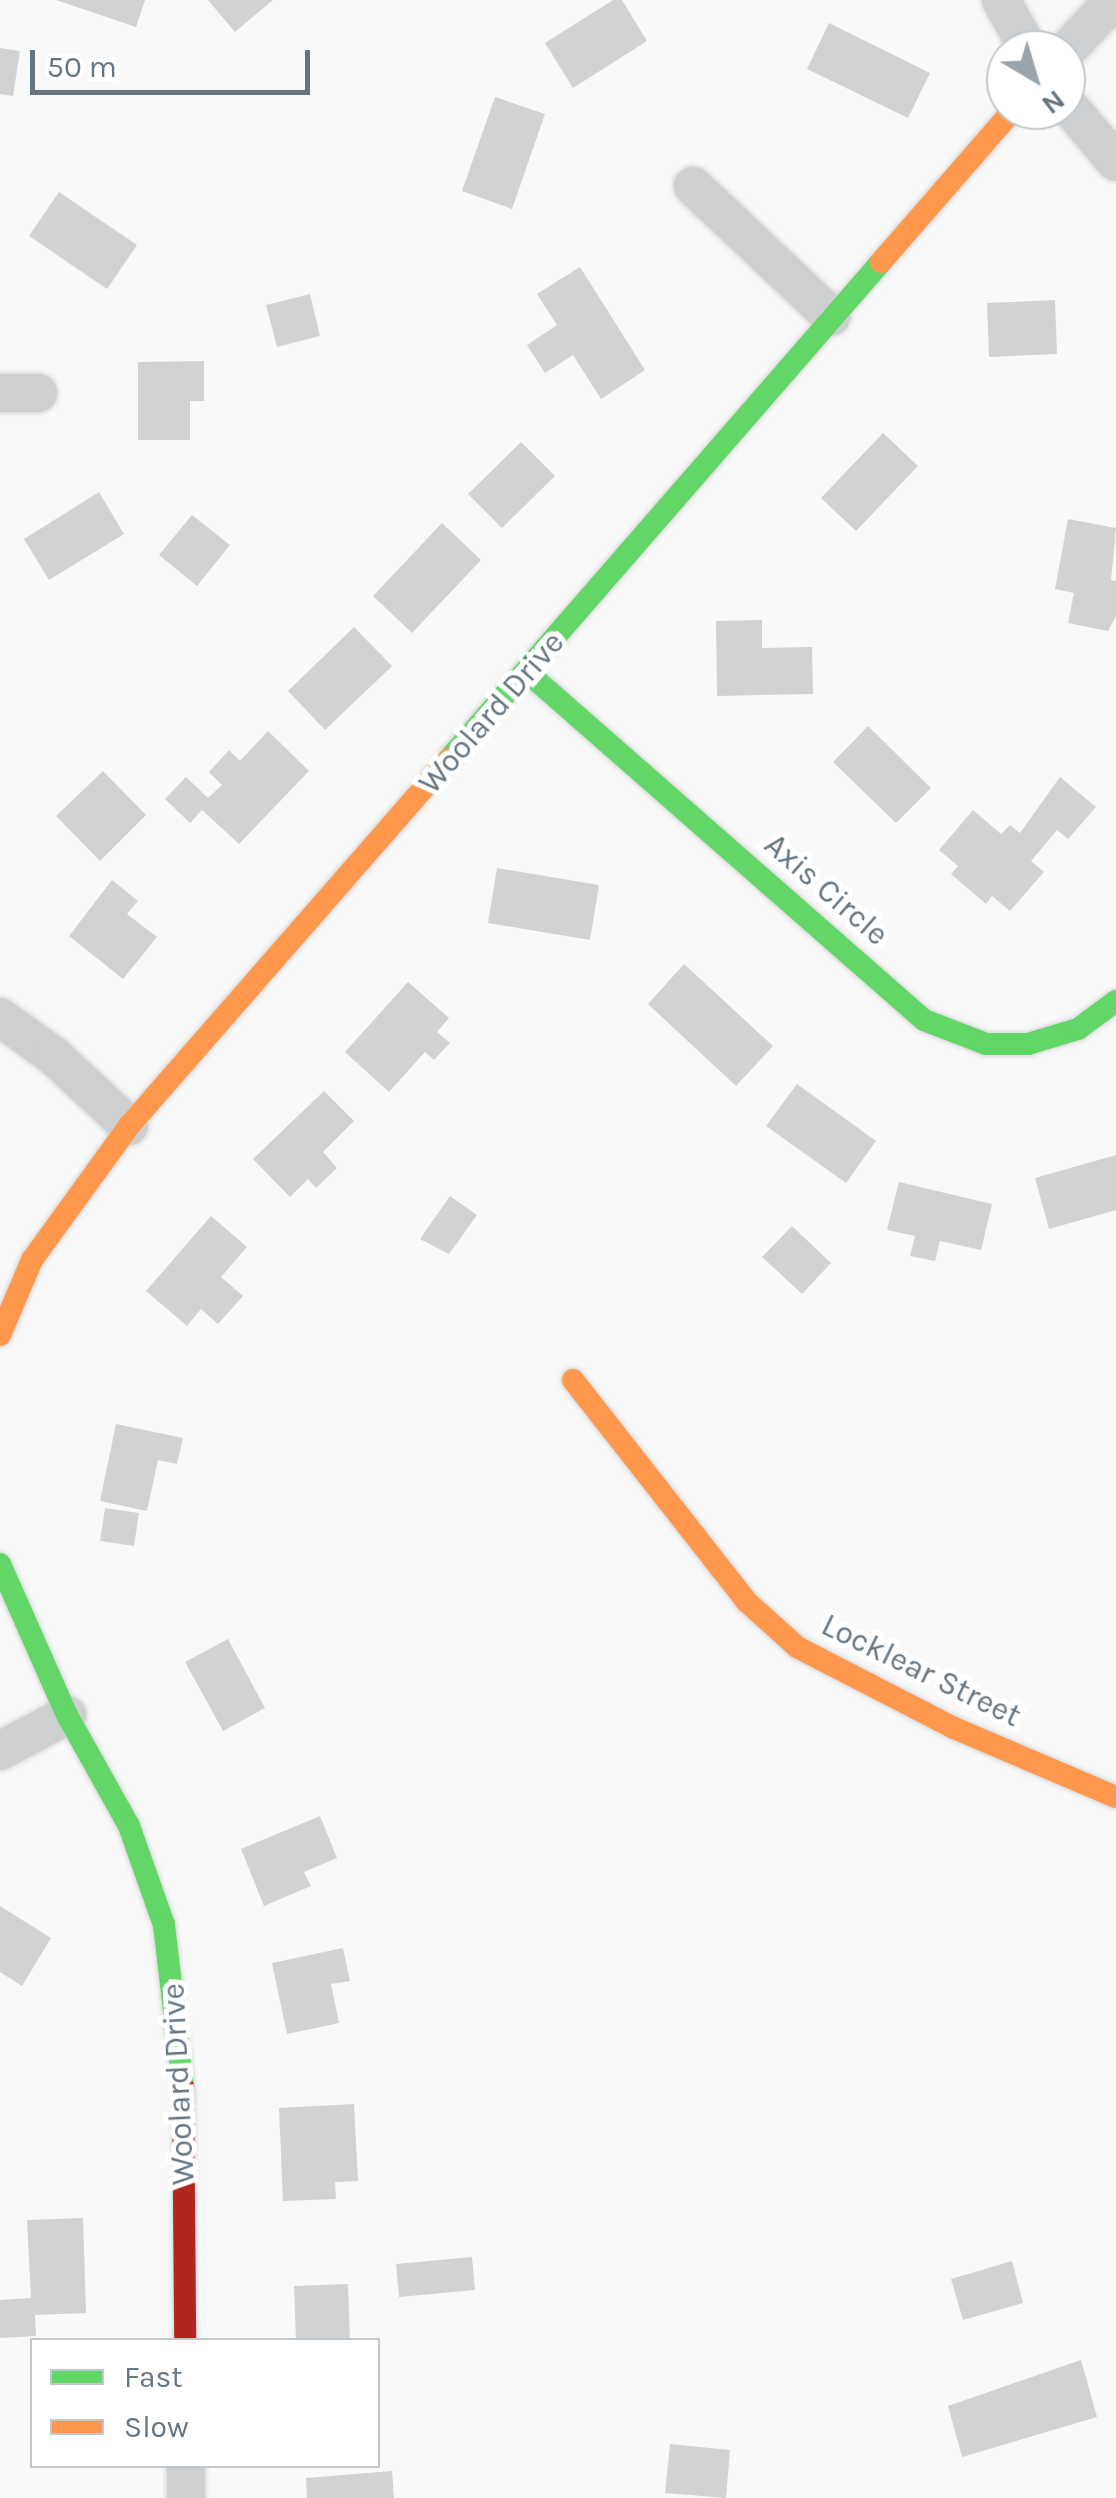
<!DOCTYPE html>
<html>
<head>
<meta charset="utf-8">
<style>
  body { margin:0 }
  #map { position:relative; width:1116px; height:2498px; overflow:hidden; background:#f9f9f9; font-family:Karla,sans-serif }
  div>[style] { position:absolute }
  [style*='--x'] { left:calc(var(--x)*1px); top:calc(var(--y)*1px); width:calc(var(--w)*1px); rotate:calc(var(--a)*1deg) }
  .building>* { inset:0; background:#d0d2d3 }
  .roads { filter:drop-shadow(0 0 2px #d5d6d7) drop-shadow(0 0 2px #d5d6d7) }
  .street>* { height:38px; margin:-19px; padding:0 19px; transform-origin:19px; border-radius:19px; background:#cecfd0 }
  .fast>* { height:22px; margin:-11px; padding:0 11px; transform-origin:11px; border-radius:11px; background:#63d668 }
  .slow>* { height:22px; margin:-11px; padding:0 11px; transform-origin:11px; border-radius:11px; background:#ff974d }
  .jam>* { height:22px; margin:-11px; padding:0 11px; transform-origin:11px; border-radius:11px; background:#b3261e }
  span { translate:-50% -50%; white-space:nowrap; text-align:center; line-height:1.15; -webkit-text-stroke:10px #fff; paint-order:stroke }
  .street-label { font-size:32px; color:#657683 }
  .legend { position:absolute; left:30px; top:2338px; width:350px; height:130px; box-sizing:border-box; background:#fff; border:2px solid #c1c8cd; margin:0; padding:12px 18px; list-style:none; font-size:30px; color:#657683 }
  .legend li { display:flex; align-items:center; gap:20px; height:50px }
  .legend b { width:50px; border:2px solid #c1c8cd }
  .north { position:absolute; left:986px; top:30px; width:100px; height:100px; box-sizing:border-box; background:#fff; border:2px solid #c1c8cd; border-radius:50%; rotate:142deg; font-size:28px; font-weight:700; line-height:40px; text-align:center; color:#657683 }
  .north::after { content:''; display:block; margin:auto; width:35px; height:45px; background:#99a4ac; clip-path:polygon(50% 0,100% 100%,50% 72%,0 100%) }
  .scale { position:absolute; left:30px; top:50px; width:280px; height:45px; box-sizing:border-box; border:5px solid #657683; border-top:0; padding-left:12px; font-size:30px; line-height:35px; white-space:nowrap; color:#657683; -webkit-text-stroke:8px #fff; paint-order:stroke }
</style>
</head>
<body>
<div id="map">
  <div class="building">
    <i style="clip-path:polygon(56px 0,145px 0,136px 27px)"></i>
    <i style="clip-path:polygon(208px 0,273px 0,235px 32px)"></i>
    <i style="clip-path:polygon(613px 0,622px 0,647px 41px,573px 88px,545px 43px)"></i>
    <i style="clip-path:polygon(829px 23px,930px 73px,908px 118px,807px 69px)"></i>
    <i style="clip-path:polygon(0 48px,20px 51px,13px 96px,0 94px)"></i>
    <i style="clip-path:polygon(495px 97px,545px 114px,512px 209px,462px 191px)"></i>
    <i style="clip-path:polygon(59px 192px,137px 245px,107px 289px,29px 236px)"></i>
    <i style="clip-path:polygon(580px 267px,645px 370px,601px 399px,573px 355px,545px 373px,527px 345px,557px 325px,537px 294px)"></i>
    <i style="clip-path:polygon(310px 294px,320px 336px,277px 347px,266px 305px)"></i>
    <i style="clip-path:polygon(1055px 300px,1057px 354px,989px 357px,987px 303px)"></i>
    <i style="clip-path:polygon(204px 361px,204px 401px,190px 401px,190px 440px,138px 440px,138px 362px)"></i>
    <i style="clip-path:polygon(883px 433px,918px 466px,856px 531px,821px 498px)"></i>
    <i style="clip-path:polygon(521px 442px,555px 476px,502px 528px,468px 494px)"></i>
    <i style="clip-path:polygon(99px 492px,124px 534px,49px 580px,24px 539px)"></i>
    <i style="clip-path:polygon(192px 515px,230px 545px,197px 586px,159px 555px)"></i>
    <i style="clip-path:polygon(1068px 519px,1116px 528px,1111px 580px,1116px 581px,1116px 616px,1108px 631px,1068px 623px,1074px 593px,1055px 589px)"></i>
    <i style="clip-path:polygon(442px 523px,481px 560px,412px 633px,373px 596px)"></i>
    <i style="clip-path:polygon(762px 620px,762px 648px,812px 647px,813px 694px,717px 696px,716px 621px)"></i>
    <i style="clip-path:polygon(354px 627px,392px 666px,325px 730px,288px 691px)"></i>
    <i style="clip-path:polygon(868px 726px,931px 788px,896px 823px,833px 762px)"></i>
    <i style="clip-path:polygon(268px 731px,309px 771px,239px 844px,202px 810px,190px 823px,165px 799px,186px 777px,208px 798px,222px 785px,209px 772px,229px 750px,240px 761px)"></i>
    <i style="clip-path:polygon(103px 771px,146px 815px,100px 861px,56px 816px)"></i>
    <i style="clip-path:polygon(1060px 777px,1096px 807px,1068px 839px,1057px 830px,1031px 861px,1044px 872px,1010px 911px,992px 896px,986px 904px,951px 874px,958px 866px,939px 850px,973px 810px,1001px 834px,1010px 825px,1020px 833px)"></i>
    <i style="clip-path:polygon(497px 868px,599px 885px,590px 940px,488px 923px)"></i>
    <i style="clip-path:polygon(112px 880px,138px 901px,127px 914px,157px 937px,123px 979px,69px 936px)"></i>
    <i style="clip-path:polygon(684px 964px,773px 1046px,736px 1086px,648px 1004px)"></i>
    <i style="clip-path:polygon(408px 982px,449px 1018px,437px 1032px,450px 1043px,434px 1060px,425px 1052px,389px 1092px,345px 1052px)"></i>
    <i style="clip-path:polygon(797px 1084px,876px 1141px,846px 1183px,766px 1126px)"></i>
    <i style="clip-path:polygon(324px 1091px,354px 1121px,323px 1152px,337px 1168px,316px 1188px,308px 1179px,290px 1197px,253px 1159px)"></i>
    <i style="clip-path:polygon(1116px 1155px,1116px 1210px,1049px 1229px,1035px 1178px)"></i>
    <i style="clip-path:polygon(899px 1182px,992px 1204px,981px 1250px,940px 1241px,935px 1261px,910px 1256px,915px 1236px,887px 1230px)"></i>
    <i style="clip-path:polygon(450px 1196px,477px 1215px,449px 1254px,420px 1239px)"></i>
    <i style="clip-path:polygon(211px 1216px,247px 1247px,221px 1277px,243px 1296px,218px 1324px,201px 1309px,187px 1326px,146px 1291px)"></i>
    <i style="clip-path:polygon(792px 1226px,831px 1263px,802px 1294px,762px 1257px)"></i>
    <i style="clip-path:polygon(116px 1424px,183px 1438px,177px 1464px,158px 1460px,147px 1511px,100px 1501px)"></i>
    <i style="clip-path:polygon(105px 1508px,139px 1513px,134px 1546px,100px 1541px)"></i>
    <i style="clip-path:polygon(228px 1639px,265px 1708px,223px 1731px,185px 1662px)"></i>
    <i style="clip-path:polygon(320px 1816px,337px 1858px,304px 1872px,311px 1886px,264px 1906px,241px 1849px)"></i>
    <i style="clip-path:polygon(0 1906px,51px 1938px,22px 1986px,0 1972px)"></i>
    <i style="clip-path:polygon(343px 1948px,350px 1981px,331px 1984px,339px 2023px,287px 2034px,272px 1963px)"></i>
    <i style="clip-path:polygon(354px 2104px,358px 2181px,335px 2182px,336px 2199px,283px 2201px,279px 2108px)"></i>
    <i style="clip-path:polygon(83px 2218px,86px 2313px,35px 2315px,36px 2336px,0 2338px,0 2300px,31px 2298px,27px 2220px)"></i>
    <i style="clip-path:polygon(472px 2257px,475px 2290px,399px 2297px,396px 2264px)"></i>
    <i style="clip-path:polygon(1012px 2261px,1023px 2303px,963px 2320px,951px 2279px)"></i>
    <i style="clip-path:polygon(348px 2284px,350px 2340px,296px 2340px,294px 2286px)"></i>
    <i style="clip-path:polygon(1081px 2360px,1097px 2417px,962px 2457px,948px 2406px)"></i>
    <i style="clip-path:polygon(670px 2444px,730px 2450px,726px 2498px,665px 2493px)"></i>
    <i style="clip-path:polygon(392px 2471px,394px 2498px,307px 2498px,306px 2478px)"></i>
  </div>
  <div class="roads">
    <div class="street">
      <i style="--x:1001;--y:0;--w:57;--a:60.8"></i>
      <i style="--x:1066;--y:51;--w:70;--a:-46.7"></i>
      <i style="--x:1066;--y:103;--w:77;--a:49.7"></i>
      <i style="--x:693;--y:186;--w:190;--a:43.3"></i>
      <i style="--x:0;--y:393;--w:38;--a:0"></i>
      <i style="--x:0;--y:1017;--w:68;--a:36"></i>
      <i style="--x:55;--y:1057;--w:101;--a:43"></i>
      <i style="--x:0;--y:1751;--w:76;--a:-28.2"></i>
      <i style="--x:186;--y:2466;--w:32;--a:90"></i>
    </div>
    <div class="fast">
      <i style="--x:528;--y:673;--w:527;--a:41.23"></i>
      <i style="--x:924;--y:1020;--w:66;--a:21.2"></i>
      <i style="--x:986;--y:1044;--w:42;--a:0"></i>
      <i style="--x:1028;--y:1044;--w:52;--a:-16.7"></i>
      <i style="--x:1078;--y:1029;--w:47;--a:-36.4"></i>
      <i style="--x:449;--y:759;--w:659;--a:-49"></i>
      <i style="--x:0;--y:1564;--w:165;--a:66.1"></i>
      <i style="--x:67;--y:1715;--w:127;--a:60.8"></i>
      <i style="--x:129;--y:1826;--w:105;--a:70.5"></i>
      <i style="--x:164;--y:1925;--w:163;--a:83.3"></i>
    </div>
    <div class="slow">
      <i style="--x:881;--y:262;--w:201;--a:-49"></i>
      <i style="--x:0;--y:1335;--w:82;--a:-66.9"></i>
      <i style="--x:32;--y:1260;--w:165;--a:-54.1"></i>
      <i style="--x:129;--y:1126;--w:487;--a:-48.9"></i>
      <i style="--x:573;--y:1380;--w:281;--a:51.9"></i>
      <i style="--x:746;--y:1601;--w:69;--a:42"></i>
      <i style="--x:797;--y:1647;--w:177;--a:27.3"></i>
      <i style="--x:954;--y:1728;--w:176;--a:23.1"></i>
    </div>
    <div class="jam">
      <i style="--x:183;--y:2087;--w:253;--a:89.5"></i>
    </div>
  </div>
  <div class="street-label">
    <span style="left:492px;top:713px;rotate:-49deg">Woolard Drive</span>
    <span style="left:826px;top:890px;rotate:41deg">Axis Circle</span>
    <span style="left:921px;top:1671px;rotate:26deg">Locklear Street</span>
    <span style="left:179px;top:2084px;rotate:-93deg">Woolard Drive</span>
  </div>
  <ul class="legend">
  <li><b style="height:12px;background:#63d668"></b>Fast</li>
  <li><b style="height:12px;background:#ff974d"></b>Slow</li>
  </ul>
  <div class="north">N</div>
  <div class="scale">50 m</div>
</div>
</body>
</html>
